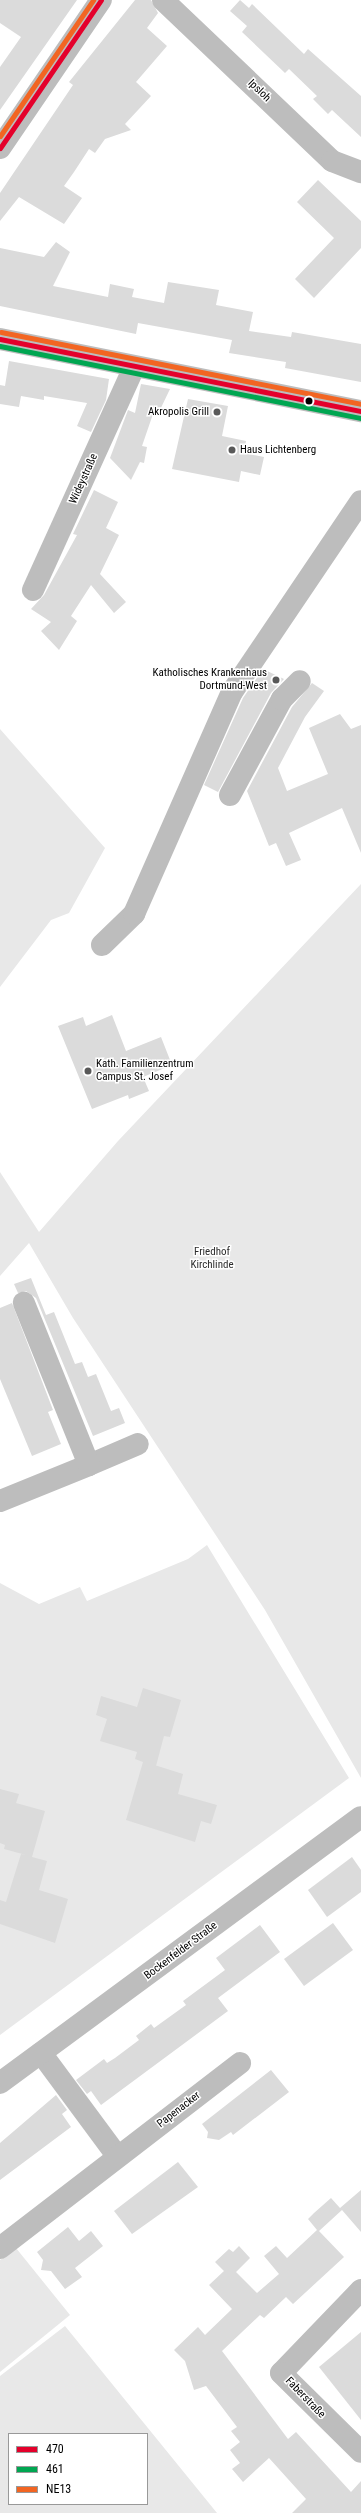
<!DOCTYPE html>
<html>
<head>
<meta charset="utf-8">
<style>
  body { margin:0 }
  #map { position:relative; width:361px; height:2513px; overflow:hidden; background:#fff; font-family:"Roboto Condensed",sans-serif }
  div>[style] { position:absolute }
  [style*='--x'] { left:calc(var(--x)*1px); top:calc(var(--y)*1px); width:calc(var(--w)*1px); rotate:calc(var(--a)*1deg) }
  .green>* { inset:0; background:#e8e8e8 }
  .building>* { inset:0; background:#dbdbdb }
  .minor>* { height:22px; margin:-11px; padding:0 11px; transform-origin:11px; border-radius:11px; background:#bdbdbd }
  .major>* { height:22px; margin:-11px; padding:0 11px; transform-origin:11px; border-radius:11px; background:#bdbdbd }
  .bus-1>* { height:5px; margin:-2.5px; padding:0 2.5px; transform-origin:2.5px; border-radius:2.5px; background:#e4002b }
  .bus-2>* { height:5px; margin:-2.5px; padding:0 2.5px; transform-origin:2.5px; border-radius:2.5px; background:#00a651 }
  .bus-3>* { height:5px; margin:-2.5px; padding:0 2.5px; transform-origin:2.5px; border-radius:2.5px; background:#f26522 }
  .dots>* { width:11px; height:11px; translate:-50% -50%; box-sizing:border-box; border:2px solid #fff; border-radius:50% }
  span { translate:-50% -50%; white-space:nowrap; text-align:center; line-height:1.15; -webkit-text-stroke:3px #fff; paint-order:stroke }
  .street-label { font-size:11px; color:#000 }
  .poi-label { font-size:11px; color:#000 }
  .right { translate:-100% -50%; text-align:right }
  .left { translate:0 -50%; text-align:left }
  .park-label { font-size:11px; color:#2c2c2c }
  .legend { position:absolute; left:8px; top:2433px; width:140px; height:72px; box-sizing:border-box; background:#fff; border:1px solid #999; margin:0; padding:5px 7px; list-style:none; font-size:12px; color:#000 }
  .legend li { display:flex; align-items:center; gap:8px; height:20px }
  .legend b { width:20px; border:1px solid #999 }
</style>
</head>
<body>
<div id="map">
  <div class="green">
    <i style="clip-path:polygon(0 729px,105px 848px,69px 913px,51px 920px,0 987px)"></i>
    <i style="clip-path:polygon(361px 884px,361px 1778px,265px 1610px,73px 1318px,29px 1243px,0 1276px,0 1172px,39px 1232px,118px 1141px)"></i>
    <i style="clip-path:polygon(207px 1545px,349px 1778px,0 2035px,0 1583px,39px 1604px,80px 1587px,87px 1601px,188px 1559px)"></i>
    <i style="clip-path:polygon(16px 2248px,70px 2315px,0 2372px,0 2260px)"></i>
    <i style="clip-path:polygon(evenodd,65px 2326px,217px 2513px,0 2513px,0 2376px,65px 2326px,9px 2434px,147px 2434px,147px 2504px,9px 2504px,9px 2434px)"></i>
  </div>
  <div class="building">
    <i style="clip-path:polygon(0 0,77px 0,0 110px,0 67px,21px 37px,0 23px)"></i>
    <i style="clip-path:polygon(135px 0,151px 0,158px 13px,147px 28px,167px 46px,136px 82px,151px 96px,125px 124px,131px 130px,105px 139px,95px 153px,89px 149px,74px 172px,64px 186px,82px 198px,64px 224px,19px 197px,0 221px,0 193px,73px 85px,69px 82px)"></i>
    <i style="clip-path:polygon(240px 0,249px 8px,252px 4px,304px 54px,308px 49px,361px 96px,361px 137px,332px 110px,328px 114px,313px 99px,317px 96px,289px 69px,285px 73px,242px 32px,247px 26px,230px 11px)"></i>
    <i style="clip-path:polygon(318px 180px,361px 221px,361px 248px,314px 298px,295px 279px,334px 238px,297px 202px)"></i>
    <i style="clip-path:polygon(56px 242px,70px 252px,53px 286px,108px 297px,110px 284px,134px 289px,132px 297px,164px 303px,168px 282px,219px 290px,216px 305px,253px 312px,249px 331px,291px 337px,292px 332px,361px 344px,361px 382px,285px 368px,286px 362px,229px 353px,232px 340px,138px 323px,136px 334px,0 306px,0 248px,44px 257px)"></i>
    <i style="clip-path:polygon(9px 361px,109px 379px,106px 400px,91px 432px,77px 426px,87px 403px,44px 396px,44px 400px,21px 396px,19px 407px,0 404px,0 385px,5px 386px)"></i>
    <i style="clip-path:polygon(141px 384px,170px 389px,158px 414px,153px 414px,142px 446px,147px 447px,144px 463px,140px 462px,131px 480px,110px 458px,128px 410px,135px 413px)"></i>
    <i style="clip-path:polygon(188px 399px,228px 406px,222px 436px,246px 441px,244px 453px,264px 457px,260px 475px,241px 471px,239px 482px,172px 469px)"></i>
    <i style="clip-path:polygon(94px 490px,118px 502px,106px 528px,119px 535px,100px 574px,126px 602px,114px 613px,91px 585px,71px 616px,77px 621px,59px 650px,41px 631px,51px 622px,31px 609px,44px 595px,77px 535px,73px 534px)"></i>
    <i style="clip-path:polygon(263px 669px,284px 679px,271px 693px,218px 792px,204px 785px,243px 698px)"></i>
    <i style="clip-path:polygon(312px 683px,324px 691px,305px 717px,278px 768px,287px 791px,328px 774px,309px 728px,340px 714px,351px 729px,361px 725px,361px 853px,342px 808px,289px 833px,301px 860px,286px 866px,276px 843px,269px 846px,247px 791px,292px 707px)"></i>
    <i style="clip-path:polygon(112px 1015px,126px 1051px,161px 1037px,172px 1065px,143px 1077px,149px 1091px,129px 1099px,128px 1095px,92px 1109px,58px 1026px,83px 1017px,86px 1026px)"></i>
    <i style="clip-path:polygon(31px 1278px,46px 1315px,54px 1312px,75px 1364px,82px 1362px,88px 1377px,96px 1374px,111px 1411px,119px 1408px,125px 1423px,93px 1436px,36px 1298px,26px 1291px,18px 1293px,14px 1284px)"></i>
    <i style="clip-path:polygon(12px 1303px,53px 1410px,48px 1412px,61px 1444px,32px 1456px,0 1379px,0 1308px)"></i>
    <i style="clip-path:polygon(143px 1688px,181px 1700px,170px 1737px,164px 1736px,156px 1766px,145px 1762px,183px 1774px,178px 1794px,217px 1805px,211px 1824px,201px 1821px,195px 1842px,126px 1820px,143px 1762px,135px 1759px,137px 1752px,100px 1741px,107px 1719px,96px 1715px,101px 1696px,137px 1707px)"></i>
    <i style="clip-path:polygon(0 1789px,19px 1794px,16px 1803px,45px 1811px,32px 1857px,47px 1861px,39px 1890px,68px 1899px,55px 1943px,0 1924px,0 1900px,6px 1902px,21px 1854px,26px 1855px,4px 1849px,5px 1845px,0 1843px)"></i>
    <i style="clip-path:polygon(352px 1857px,361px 1870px,361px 1892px,327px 1917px,308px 1890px)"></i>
    <i style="clip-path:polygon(333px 1923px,353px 1950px,304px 1986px,284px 1959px)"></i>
    <i style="clip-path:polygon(260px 1925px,280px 1952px,218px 1998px,228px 2011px,101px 2105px,91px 2091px,87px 2094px,76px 2080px,104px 2059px,107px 2063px,115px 2058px,139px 2040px,136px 2036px,151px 2024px,154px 2028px,186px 2005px,183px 2001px,225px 1970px,216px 1958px)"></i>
    <i style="clip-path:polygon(271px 2070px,289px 2092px,233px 2135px,231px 2132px,219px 2140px,207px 2138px,208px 2132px,202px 2124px)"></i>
    <i style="clip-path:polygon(56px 2095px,67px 2110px,62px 2114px,71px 2127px,0 2180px,0 2143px)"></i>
    <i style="clip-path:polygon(178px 2162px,198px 2187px,132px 2234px,114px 2211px)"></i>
    <i style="clip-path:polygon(361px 2190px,361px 2232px,342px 2210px,319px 2231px,344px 2257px,293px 2304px,286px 2297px,264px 2318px,260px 2315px,222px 2351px,288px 2439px,296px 2432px,351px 2492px,361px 2481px,361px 2513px,292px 2513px,306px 2499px,269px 2458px,243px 2482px,232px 2469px,240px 2463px,230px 2450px,240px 2442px,231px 2431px,237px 2427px,206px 2386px,194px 2390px,185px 2361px,174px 2350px,198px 2327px,205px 2335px,232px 2309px,209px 2285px,224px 2271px,215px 2262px,229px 2249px,233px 2252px,239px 2246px,250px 2258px,236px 2272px,257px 2293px,279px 2274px,264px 2256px,276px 2246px,287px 2258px,317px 2230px,308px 2219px,314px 2213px,331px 2198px,340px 2208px)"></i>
    <i style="clip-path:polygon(68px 2227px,79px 2241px,91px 2231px,103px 2246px,75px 2268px,82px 2277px,65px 2289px,51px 2271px,41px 2270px,43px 2260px,37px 2252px)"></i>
    <i style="clip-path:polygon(361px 2332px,361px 2420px,319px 2367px)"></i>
  </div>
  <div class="minor">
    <i style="--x:163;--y:0;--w:233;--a:43.6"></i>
    <i style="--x:332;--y:161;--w:31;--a:21"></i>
    <i style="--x:0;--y:148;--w:179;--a:-55.7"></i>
    <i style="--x:33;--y:590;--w:245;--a:-65.6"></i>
    <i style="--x:230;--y:795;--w:109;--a:-61.6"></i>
    <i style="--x:282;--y:699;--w:25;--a:-45"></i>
    <i style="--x:102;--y:945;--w:45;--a:-44.1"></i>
    <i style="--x:134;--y:914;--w:243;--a:-66.2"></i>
    <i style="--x:232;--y:692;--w:230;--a:-56"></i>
    <i style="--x:89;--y:1465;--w:53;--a:-23.2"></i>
    <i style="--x:0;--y:1501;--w:96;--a:-22"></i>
    <i style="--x:89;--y:1465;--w:175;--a:-111.9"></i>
    <i style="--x:41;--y:2053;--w:129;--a:53.5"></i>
    <i style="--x:0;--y:2248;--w:303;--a:-37.6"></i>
    <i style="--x:361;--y:2290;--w:115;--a:133.9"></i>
    <i style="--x:281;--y:2373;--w:112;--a:44.6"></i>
  </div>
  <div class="major">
    <i style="--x:0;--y:339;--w:368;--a:11.3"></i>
    <i style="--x:0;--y:2083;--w:448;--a:-36.4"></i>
  </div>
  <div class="bus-1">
    <i style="--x:0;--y:148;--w:179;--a:-55.7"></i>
    <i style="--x:0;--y:339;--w:368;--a:11.3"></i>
  </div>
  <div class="bus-2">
    <i style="--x:0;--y:346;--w:367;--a:11.3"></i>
  </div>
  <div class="bus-3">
    <i style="--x:0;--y:136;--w:165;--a:-55.6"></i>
    <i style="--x:1;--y:332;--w:367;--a:11.3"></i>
  </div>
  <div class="dots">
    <i style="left:309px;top:401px;background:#000"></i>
    <i style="left:217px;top:412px;background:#595959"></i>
    <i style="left:232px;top:450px;background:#595959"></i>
    <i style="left:276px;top:680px;background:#595959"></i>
    <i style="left:88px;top:1071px;background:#595959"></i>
  </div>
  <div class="street-label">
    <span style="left:259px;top:91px;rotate:44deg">Ipsloh</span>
    <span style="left:84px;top:479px;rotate:-66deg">Wideystraße</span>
    <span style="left:181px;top:1951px;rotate:-37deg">Bockenfelder Straße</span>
    <span style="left:179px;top:2110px;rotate:-38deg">Papenacker</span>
    <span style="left:305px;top:2398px;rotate:46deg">Faberstraße</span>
  </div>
  <div class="poi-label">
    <span class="right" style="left:209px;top:412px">Akropolis Grill</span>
    <span class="left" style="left:240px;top:450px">Haus Lichtenberg</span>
    <span class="right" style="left:267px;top:680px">Katholisches Krankenhaus<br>Dortmund-West</span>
    <span class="left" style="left:96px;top:1071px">Kath. Familienzentrum<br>Campus St. Josef</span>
  </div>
  <div class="park-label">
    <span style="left:212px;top:1259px">Friedhof<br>Kirchlinde</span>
  </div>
  <ul class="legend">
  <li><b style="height:5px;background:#e4002b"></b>470</li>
  <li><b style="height:5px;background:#00a651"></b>461</li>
  <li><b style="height:5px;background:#f26522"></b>NE13</li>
  </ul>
</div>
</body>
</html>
